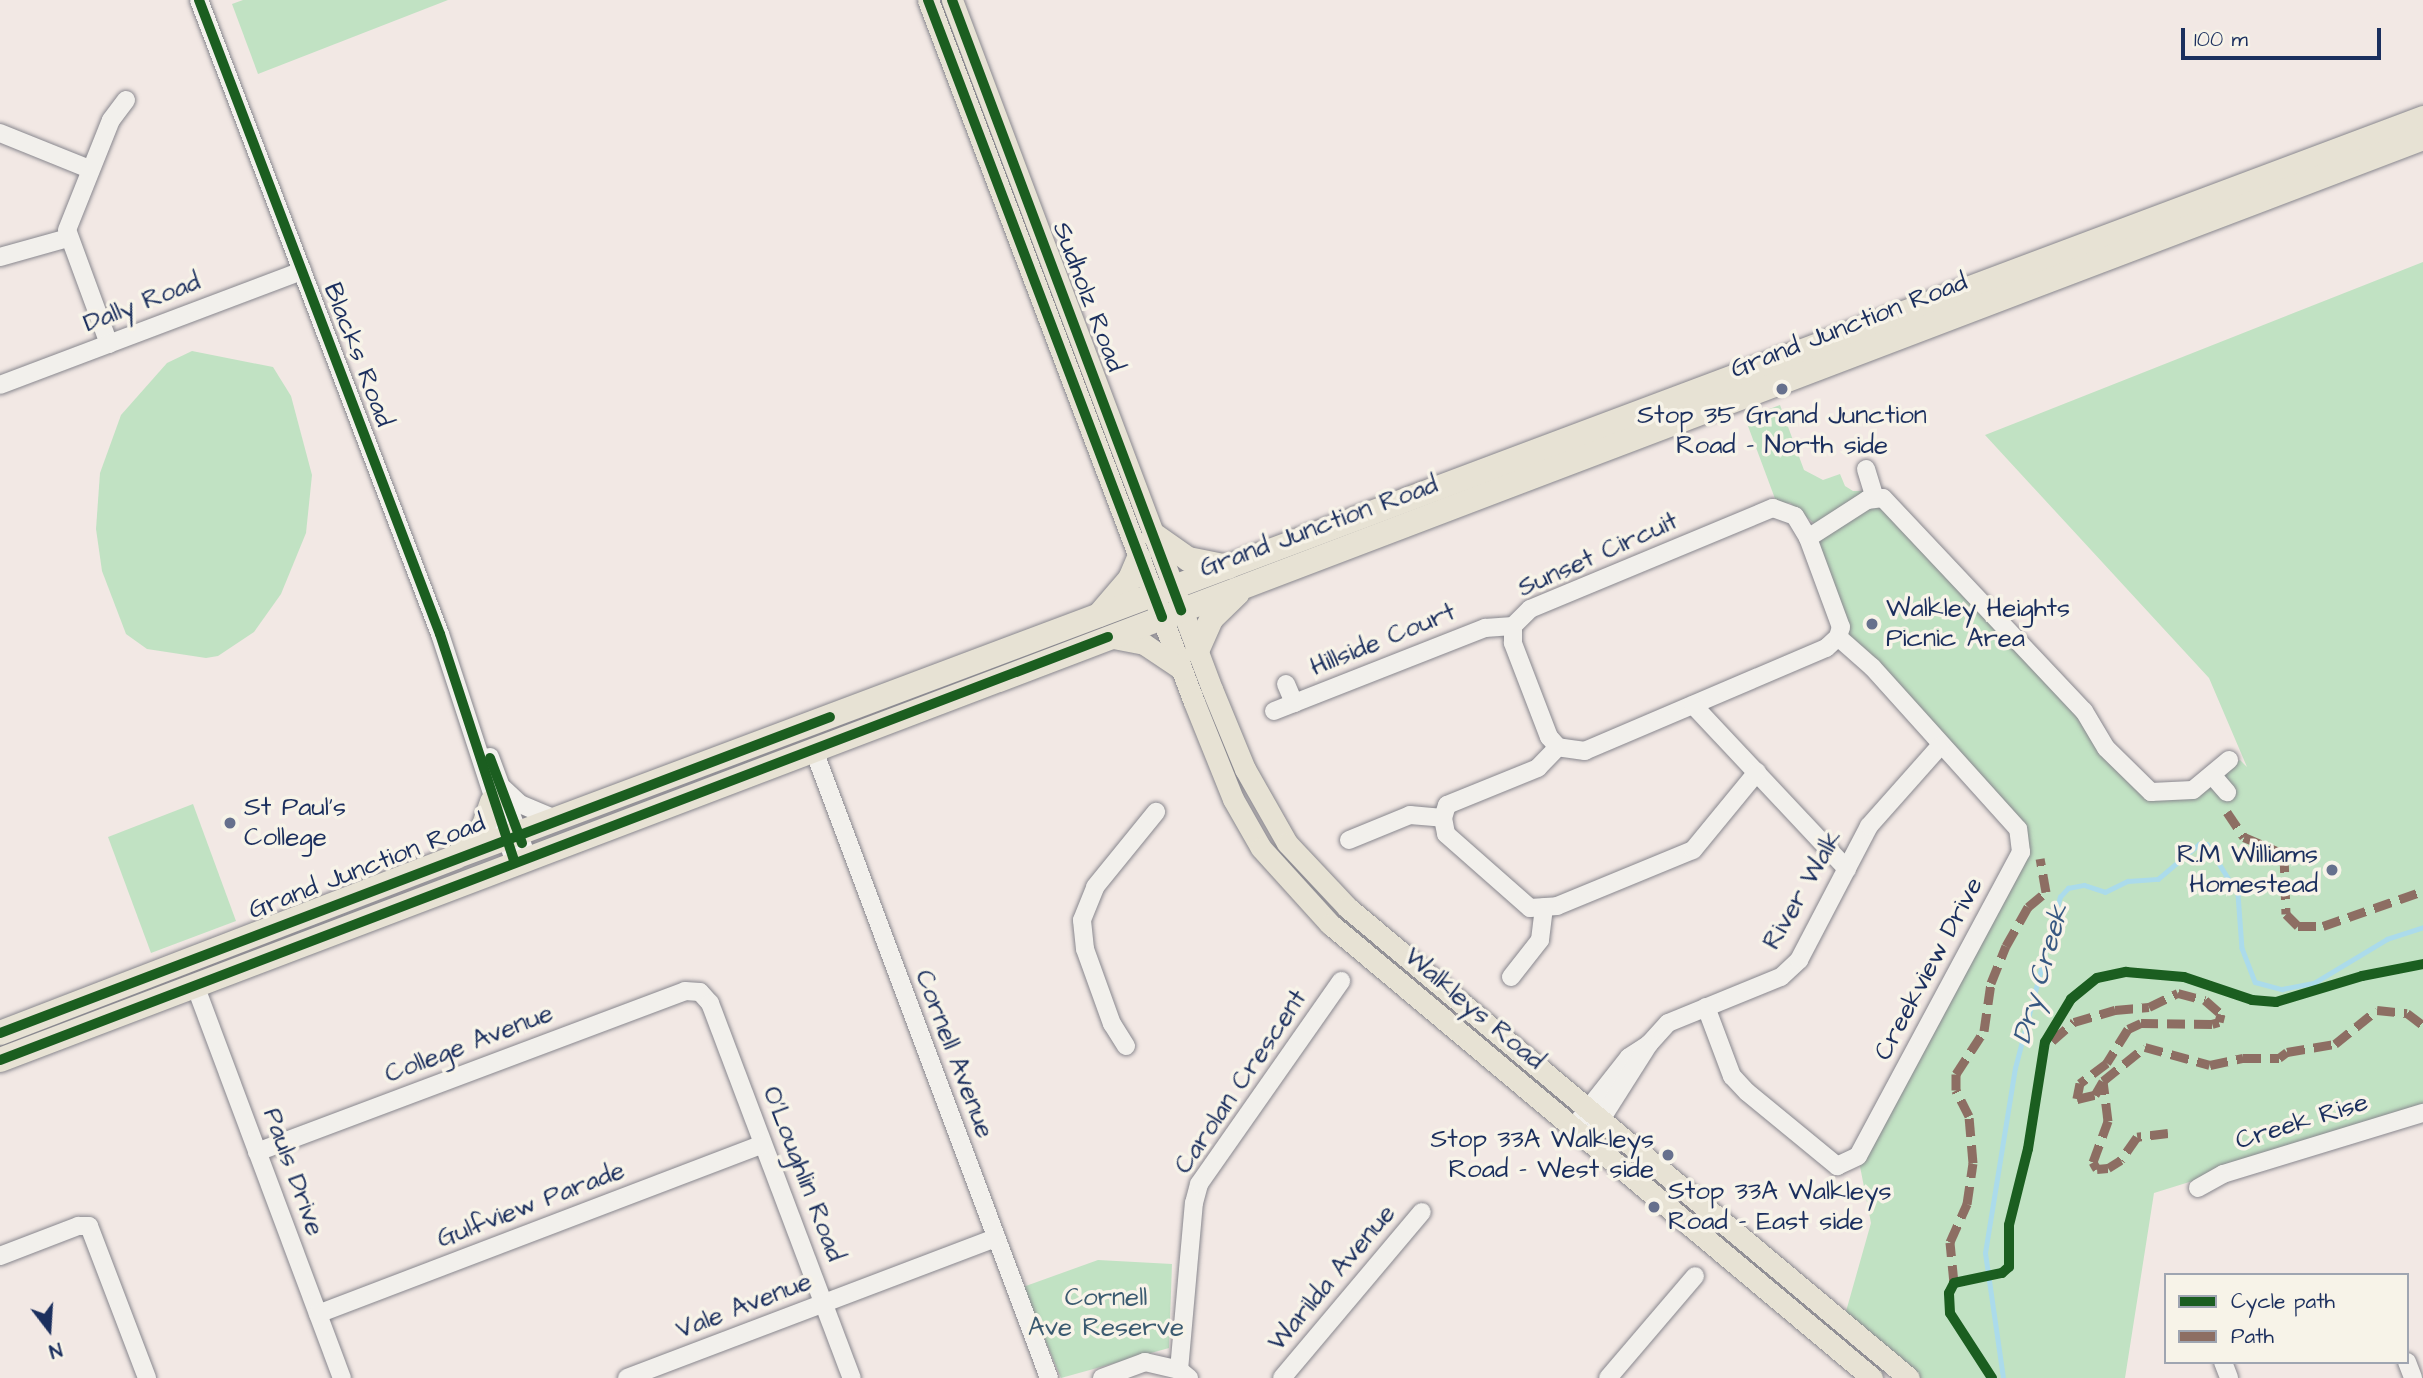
<!DOCTYPE html>
<html>
<head>
<meta charset="utf-8">
<style>
  body { margin:0 }
  #map { position:relative; width:2423px; height:1378px; overflow:hidden; background:#f2e8e4; font-family:"Architects Daughter",sans-serif }
  div>[style] { position:absolute }
  [style*='--x'] { left:calc(var(--x)*1px); top:calc(var(--y)*1px); width:calc(var(--w)*1px); rotate:calc(var(--a)*1deg) }
  .green>* { inset:0; background:#c1e2c3 }
  .stream>* { height:4.5px; margin:-2.25px; padding:0 2.25px; transform-origin:2.25px; border-radius:2.25px; background:#abdbeb }
  .roads { filter:drop-shadow(0 0 2px #88878e) drop-shadow(0 0 2px #88878e) }
  .minor>* { height:18px; margin:-9px; padding:0 9px; transform-origin:9px; border-radius:9px; background:#f2f0ec }
  .major>* { height:21px; margin:-10.5px; padding:0 10.5px; transform-origin:10.5px; border-radius:10.5px; background:#e7e2d4 }
  .highway>* { height:24px; margin:-12px; padding:0 12px; transform-origin:12px; border-radius:12px; background:#e7e2d4 }
  .quiet>* { height:9px; margin-top:-4.5px; transform-origin:0; background:repeating-linear-gradient(90deg,#8d6e63 0 18px,transparent 0 27px) }
  .cycleway>* { height:10px; margin:-5px; padding:0 5px; transform-origin:5px; border-radius:5px; background:#1b5e20 }
  .dots>* { width:19px; height:19px; translate:-50% -50%; box-sizing:border-box; border:4px solid #f7f3e8; border-radius:50% }
  span { translate:-50% -50%; white-space:nowrap; text-align:center; line-height:1.15; -webkit-text-stroke:7px #f7f3e8; paint-order:stroke }
  .street-label { font-size:26px; color:#1b2f5e }
  .poi-label { font-size:26px; color:#1b2f5e }
  .left { translate:0 -50%; text-align:left }
  .right { translate:-100% -50%; text-align:right }
  .park-label { font-size:26px; color:#3a5a70 }
  .water-label { font-size:28px; color:#375882; font-style:italic }
  .legend { position:absolute; left:2164px; top:1273px; width:245px; height:91px; box-sizing:border-box; background:#f7f3e8; border:2px solid #9fa5b1; margin:0; padding:9px 12px; list-style:none; font-size:21px; color:#1b2f5e }
  .legend li { display:flex; align-items:center; gap:14px; height:35px }
  .legend b { width:35px; border:2px solid #9fa5b1 }
  .north { position:absolute; left:14px; top:1294px; width:70px; height:70px; -webkit-text-stroke:5px #f7f3e8; paint-order:stroke; rotate:163deg; font-size:19px; font-weight:700; line-height:28px; text-align:center; color:#1b2f5e }
  .north::after { content:''; display:block; margin:auto; width:24px; height:32px; background:#1b2f5e; clip-path:polygon(50% 0,100% 100%,50% 72%,0 100%) }
  .scale { position:absolute; left:2181px; top:28px; width:200px; height:32px; box-sizing:border-box; border:4px solid #1b2f5e; border-top:0; padding-left:9px; font-size:21px; line-height:24px; white-space:nowrap; color:#1b2f5e; -webkit-text-stroke:5px #f7f3e8; paint-order:stroke }
</style>
</head>
<body>
<div id="map">
  <div class="green">
    <i style="clip-path:polygon(243px 0,448px 0,258px 74px,232px 4px)"></i>
    <i style="clip-path:polygon(2423px 262px,2423px 1109px,2154px 1193px,2125px 1378px,1907px 1378px,1843px 1322px,1871px 1223px,1858px 1156px,2021px 852px,2018px 829px,1838px 637px,1818px 541px,1852px 514px,1878px 505px,2151px 792px,2193px 790px,2240px 760px,2247px 767px,2209px 678px,1985px 435px)"></i>
    <i style="clip-path:polygon(192px 351px,273px 367px,291px 396px,312px 475px,306px 533px,281px 594px,254px 632px,218px 656px,206px 658px,147px 649px,126px 634px,102px 571px,96px 529px,100px 473px,121px 415px,167px 363px)"></i>
    <i style="clip-path:polygon(1780px 405px,1804px 470px,1823px 480px,1840px 474px,1845px 486px,1853px 491px,1868px 491px,1816px 525px,1790px 503px,1777px 504px,1745px 418px)"></i>
    <i style="clip-path:polygon(193px 804px,236px 921px,151px 953px,108px 837px)"></i>
    <i style="clip-path:polygon(1098px 1260px,1172px 1264px,1169px 1348px,1061px 1378px,1023px 1287px)"></i>
  </div>
  <div class="stream">
    <i style="--x:2003;--y:1378;--w:126;--a:-98.2"></i>
    <i style="--x:1985;--y:1253;--w:187;--a:-80.8"></i>
    <i style="--x:2015;--y:1068;--w:177;--a:-75.3"></i>
    <i style="--x:2060;--y:897;--w:12;--a:-48"></i>
    <i style="--x:2068;--y:888;--w:16;--a:-11"></i>
    <i style="--x:2084;--y:885;--w:22;--a:18"></i>
    <i style="--x:2105;--y:892;--w:25;--a:-26"></i>
    <i style="--x:2128;--y:881;--w:30;--a:-4"></i>
    <i style="--x:2158;--y:879;--w:54;--a:-40.5"></i>
    <i style="--x:2199;--y:844;--w:8;--a:0"></i>
    <i style="--x:2207;--y:844;--w:59;--a:58.2"></i>
    <i style="--x:2238;--y:894;--w:54;--a:85.8"></i>
    <i style="--x:2242;--y:948;--w:36;--a:69"></i>
    <i style="--x:2255;--y:982;--w:28;--a:15"></i>
    <i style="--x:2282;--y:989;--w:33;--a:-11"></i>
    <i style="--x:2314;--y:983;--w:85;--a:-31.1"></i>
    <i style="--x:2387;--y:939;--w:38;--a:-18"></i>
  </div>
  <div class="roads">
    <div class="minor">
      <i style="--x:199;--y:0;--w:678;--a:69.19"></i>
      <i style="--x:440;--y:634;--w:239;--a:71.9"></i>
      <i style="--x:0;--y:133;--w:96;--a:22"></i>
      <i style="--x:0;--y:257;--w:71;--a:-15.6"></i>
      <i style="--x:109;--y:344;--w:121;--a:-110.2"></i>
      <i style="--x:67;--y:230;--w:118;--a:-68.2"></i>
      <i style="--x:111;--y:120;--w:25;--a:-53"></i>
      <i style="--x:0;--y:385;--w:323;--a:-20.7"></i>
      <i style="--x:1866;--y:469;--w:30;--a:73"></i>
      <i style="--x:1773;--y:508;--w:23;--a:20"></i>
      <i style="--x:1795;--y:516;--w:26;--a:59"></i>
      <i style="--x:1808;--y:538;--w:95;--a:69.7"></i>
      <i style="--x:1841;--y:627;--w:10;--a:107"></i>
      <i style="--x:1838;--y:637;--w:16;--a:137"></i>
      <i style="--x:1826;--y:648;--w:262;--a:156.9"></i>
      <i style="--x:1585;--y:751;--w:27;--a:-172"></i>
      <i style="--x:1558;--y:747;--w:13;--a:-132"></i>
      <i style="--x:1549;--y:737;--w:101;--a:-111"></i>
      <i style="--x:1513;--y:643;--w:17;--a:-90"></i>
      <i style="--x:1513;--y:626;--w:24;--a:-45"></i>
      <i style="--x:1530;--y:609;--w:263;--a:-22.6"></i>
      <i style="--x:1808;--y:538;--w:70;--a:-32.8"></i>
      <i style="--x:1867;--y:500;--w:16;--a:-7"></i>
      <i style="--x:1883;--y:498;--w:293;--a:46.7"></i>
      <i style="--x:2084;--y:711;--w:43;--a:59.3"></i>
      <i style="--x:2106;--y:748;--w:63;--a:44.4"></i>
      <i style="--x:2151;--y:792;--w:42;--a:-2.7"></i>
      <i style="--x:2193;--y:790;--w:47;--a:-39.8"></i>
      <i style="--x:1286;--y:684;--w:21;--a:67"></i>
      <i style="--x:1693;--y:705;--w:225;--a:46.8"></i>
      <i style="--x:1274;--y:711;--w:227;--a:-21.5"></i>
      <i style="--x:1485;--y:628;--w:28;--a:-4"></i>
      <i style="--x:1558;--y:747;--w:29;--a:134"></i>
      <i style="--x:1538;--y:768;--w:98;--a:157.9"></i>
      <i style="--x:1447;--y:805;--w:14;--a:107"></i>
      <i style="--x:1443;--y:818;--w:16;--a:79"></i>
      <i style="--x:1446;--y:834;--w:112;--a:41.4"></i>
      <i style="--x:1530;--y:908;--w:27;--a:-4"></i>
      <i style="--x:1557;--y:906;--w:147;--a:-22.4"></i>
      <i style="--x:1693;--y:850;--w:101;--a:-50.6"></i>
      <i style="--x:813;--y:748;--w:673;--a:69.46"></i>
      <i style="--x:490;--y:757;--w:107;--a:69.7"></i>
      <i style="--x:2212;--y:775;--w:23;--a:49"></i>
      <i style="--x:504;--y:789;--w:22;--a:43"></i>
      <i style="--x:520;--y:804;--w:38;--a:23"></i>
      <i style="--x:1349;--y:840;--w:66;--a:-22.3"></i>
      <i style="--x:1410;--y:815;--w:33;--a:5"></i>
      <i style="--x:1511;--y:977;--w:47;--a:-51.9"></i>
      <i style="--x:1540;--y:940;--w:33;--a:-83"></i>
      <i style="--x:195;--y:985;--w:420;--a:69.5"></i>
      <i style="--x:1706;--y:1007;--w:74;--a:69.4"></i>
      <i style="--x:1732;--y:1076;--w:22;--a:47"></i>
      <i style="--x:1747;--y:1092;--w:117;--a:39.4"></i>
      <i style="--x:1837;--y:1166;--w:23;--a:-25"></i>
      <i style="--x:1858;--y:1156;--w:345;--a:-61.8"></i>
      <i style="--x:2021;--y:852;--w:23;--a:-97"></i>
      <i style="--x:2018;--y:829;--w:218;--a:-132"></i>
      <i style="--x:1872;--y:667;--w:45;--a:-138.6"></i>
      <i style="--x:1126;--y:1046;--w:26;--a:-122"></i>
      <i style="--x:1112;--y:1024;--w:80;--a:-109.8"></i>
      <i style="--x:1085;--y:949;--w:29;--a:-96"></i>
      <i style="--x:1082;--y:920;--w:35;--a:-68"></i>
      <i style="--x:1095;--y:887;--w:97;--a:-50.9"></i>
      <i style="--x:1573;--y:1128;--w:90;--a:-51.7"></i>
      <i style="--x:1629;--y:1057;--w:24;--a:-33"></i>
      <i style="--x:1649;--y:1044;--w:28;--a:-48"></i>
      <i style="--x:1668;--y:1023;--w:122;--a:-22.2"></i>
      <i style="--x:1781;--y:977;--w:25;--a:-43"></i>
      <i style="--x:1799;--y:960;--w:151;--a:-62.4"></i>
      <i style="--x:1869;--y:826;--w:107;--a:-48.4"></i>
      <i style="--x:1588;--y:1140;--w:114;--a:-57.6"></i>
      <i style="--x:257;--y:1152;--w:457;--a:-20.6"></i>
      <i style="--x:685;--y:991;--w:15;--a:4"></i>
      <i style="--x:700;--y:992;--w:15;--a:48"></i>
      <i style="--x:710;--y:1003;--w:401;--a:69.3"></i>
      <i style="--x:2198;--y:1188;--w:29;--a:-29"></i>
      <i style="--x:2223;--y:1174;--w:209;--a:-17"></i>
      <i style="--x:0;--y:1256;--w:84;--a:-21"></i>
      <i style="--x:78;--y:1226;--w:11;--a:0"></i>
      <i style="--x:89;--y:1226;--w:163;--a:69.1"></i>
      <i style="--x:318;--y:1314;--w:476;--a:-20.9"></i>
      <i style="--x:2223;--y:1362;--w:17;--a:69"></i>
      <i style="--x:2407;--y:1362;--w:17;--a:69"></i>
      <i style="--x:627;--y:1378;--w:395;--a:-20.8"></i>
      <i style="--x:1102;--y:1378;--w:46;--a:-20.4"></i>
      <i style="--x:1145;--y:1362;--w:35;--a:13"></i>
      <i style="--x:1189;--y:1378;--w:13;--a:-141"></i>
      <i style="--x:1179;--y:1370;--w:168;--a:-84.9"></i>
      <i style="--x:1194;--y:1203;--w:20;--a:-75"></i>
      <i style="--x:1199;--y:1184;--w:248;--a:-55"></i>
      <i style="--x:1282;--y:1378;--w:217;--a:-49.9"></i>
      <i style="--x:1608;--y:1378;--w:134;--a:-49.5"></i>
    </div>
    <div class="major">
      <i style="--x:928;--y:0;--w:751;--a:69.25"></i>
      <i style="--x:1194;--y:702;--w:105;--a:68.1"></i>
      <i style="--x:1233;--y:799;--w:56;--a:60.3"></i>
      <i style="--x:1261;--y:848;--w:103;--a:47.8"></i>
      <i style="--x:1330;--y:924;--w:707;--a:39.95"></i>
      <i style="--x:952;--y:0;--w:736;--a:69.33"></i>
      <i style="--x:1212;--y:689;--w:87;--a:67.6"></i>
      <i style="--x:1245;--y:769;--w:85;--a:60.4"></i>
      <i style="--x:1287;--y:843;--w:88;--a:46.8"></i>
      <i style="--x:1347;--y:907;--w:733;--a:39.97"></i>
      <i style="--x:1108;--y:637;--w:37;--a:11"></i>
      <i style="--x:1144;--y:644;--w:45;--a:34"></i>
    </div>
    <div class="highway">
      <i style="--x:1154;--y:535;--w:42;--a:35.2"></i>
      <i style="--x:1188;--y:559;--w:41;--a:11.3"></i>
      <i style="--x:1099;--y:615;--w:48;--a:-49.3"></i>
      <i style="--x:1130;--y:579;--w:23;--a:-67"></i>
      <i style="--x:1197;--y:651;--w:36;--a:-66"></i>
      <i style="--x:1212;--y:618;--w:35;--a:-44"></i>
      <i style="--x:461;--y:852;--w:30;--a:-45"></i>
      <i style="--x:482;--y:831;--w:31;--a:-71"></i>
      <i style="--x:0;--y:1033;--w:488;--a:-21.1"></i>
      <i style="--x:455;--y:857;--w:2102;--a:-20.58"></i>
      <i style="--x:0;--y:1060;--w:2592;--a:-20.83"></i>
    </div>
  </div>
  <div class="quiet">
    <i style="--x:2227;--y:812;--w:30;--a:56"></i>
    <i style="--x:2244;--y:837;--w:43;--a:23"></i>
    <i style="--x:2284;--y:854;--w:60;--a:88.1"></i>
    <i style="--x:2286;--y:914;--w:17;--a:45"></i>
    <i style="--x:2298;--y:926;--w:25;--a:0"></i>
    <i style="--x:2323;--y:926;--w:106;--a:-19.3"></i>
    <i style="--x:2052;--y:1041;--w:29;--a:-41"></i>
    <i style="--x:2074;--y:1022;--w:43;--a:-16.3"></i>
    <i style="--x:2115;--y:1010;--w:34;--a:-5"></i>
    <i style="--x:2149;--y:1007;--w:32;--a:-26"></i>
    <i style="--x:2178;--y:993;--w:28;--a:15"></i>
    <i style="--x:2205;--y:1000;--w:21;--a:41"></i>
    <i style="--x:2221;--y:1014;--w:8;--a:104"></i>
    <i style="--x:2219;--y:1022;--w:7;--a:164"></i>
    <i style="--x:2212;--y:1024;--w:71;--a:-179.2"></i>
    <i style="--x:2141;--y:1023;--w:14;--a:155"></i>
    <i style="--x:2128;--y:1029;--w:40;--a:122"></i>
    <i style="--x:2107;--y:1063;--w:34;--a:143"></i>
    <i style="--x:2080;--y:1083;--w:16;--a:101"></i>
    <i style="--x:2077;--y:1099;--w:18;--a:-13"></i>
    <i style="--x:2095;--y:1095;--w:16;--a:-60"></i>
    <i style="--x:2168;--y:1133;--w:31;--a:173"></i>
    <i style="--x:2137;--y:1137;--w:28;--a:125"></i>
    <i style="--x:2121;--y:1160;--w:15;--a:148"></i>
    <i style="--x:2108;--y:1168;--w:11;--a:175"></i>
    <i style="--x:2097;--y:1169;--w:8;--a:-120"></i>
    <i style="--x:2093;--y:1162;--w:44;--a:-69.9"></i>
    <i style="--x:2108;--y:1121;--w:40;--a:-97.1"></i>
    <i style="--x:2103;--y:1081;--w:54;--a:-39"></i>
    <i style="--x:2145;--y:1047;--w:67;--a:15.5"></i>
    <i style="--x:2210;--y:1065;--w:34;--a:-12"></i>
    <i style="--x:2243;--y:1058;--w:36;--a:0"></i>
    <i style="--x:2279;--y:1058;--w:10;--a:-37"></i>
    <i style="--x:2287;--y:1052;--w:49;--a:-9.5"></i>
    <i style="--x:2335;--y:1044;--w:54;--a:-39"></i>
    <i style="--x:2377;--y:1010;--w:30;--a:6"></i>
    <i style="--x:2407;--y:1013;--w:20;--a:37"></i>
    <i style="--x:1954;--y:1283;--w:41;--a:-95.6"></i>
    <i style="--x:1950;--y:1242;--w:42;--a:-65.9"></i>
    <i style="--x:1967;--y:1204;--w:41;--a:-81.7"></i>
    <i style="--x:1973;--y:1163;--w:47;--a:-94.9"></i>
    <i style="--x:1969;--y:1116;--w:29;--a:-117"></i>
    <i style="--x:1956;--y:1090;--w:16;--a:-90"></i>
    <i style="--x:1956;--y:1074;--w:51;--a:-56.9"></i>
    <i style="--x:1984;--y:1031;--w:49;--a:-81.7"></i>
    <i style="--x:1991;--y:983;--w:40;--a:-68"></i>
    <i style="--x:2006;--y:946;--w:45;--a:-60.6"></i>
    <i style="--x:2028;--y:907;--w:23;--a:-40"></i>
    <i style="--x:2046;--y:892;--w:34;--a:-100"></i>
  </div>
  <div class="cycleway">
    <i style="--x:199;--y:0;--w:678;--a:69.19"></i>
    <i style="--x:440;--y:634;--w:239;--a:71.9"></i>
    <i style="--x:928;--y:0;--w:660;--a:69.23"></i>
    <i style="--x:952;--y:0;--w:652;--a:69.42"></i>
    <i style="--x:490;--y:758;--w:91;--a:69.4"></i>
    <i style="--x:0;--y:1033;--w:888;--a:-20.84"></i>
    <i style="--x:0;--y:1060;--w:1186;--a:-20.9"></i>
    <i style="--x:1992;--y:1378;--w:77;--a:-122.9"></i>
    <i style="--x:1950;--y:1313;--w:20;--a:-93"></i>
    <i style="--x:1949;--y:1293;--w:11;--a:-63"></i>
    <i style="--x:1954;--y:1283;--w:49;--a:-11.8"></i>
    <i style="--x:2002;--y:1273;--w:9;--a:-41"></i>
    <i style="--x:2009;--y:1267;--w:42;--a:-90"></i>
    <i style="--x:2009;--y:1225;--w:78;--a:-76"></i>
    <i style="--x:2028;--y:1149;--w:108;--a:-81"></i>
    <i style="--x:2045;--y:1042;--w:50;--a:-58.8"></i>
    <i style="--x:2071;--y:999;--w:33;--a:-39"></i>
    <i style="--x:2097;--y:978;--w:30;--a:-12"></i>
    <i style="--x:2126;--y:972;--w:58;--a:4.9"></i>
    <i style="--x:2184;--y:977;--w:72;--a:18.7"></i>
    <i style="--x:2252;--y:1000;--w:24;--a:5"></i>
    <i style="--x:2276;--y:1002;--w:90;--a:-16.8"></i>
    <i style="--x:2362;--y:976;--w:62;--a:-11.1"></i>
  </div>
  <div class="dots">
    <i style="left:1782px;top:389px;background:#66708d"></i>
    <i style="left:1872px;top:624px;background:#66708d"></i>
    <i style="left:230px;top:823px;background:#66708d"></i>
    <i style="left:2332px;top:870px;background:#66708d"></i>
    <i style="left:1668px;top:1155px;background:#66708d"></i>
    <i style="left:1654px;top:1207px;background:#66708d"></i>
  </div>
  <div class="street-label">
    <span style="left:1088px;top:297px;rotate:69deg">Sudholz Road</span>
    <span style="left:142px;top:303px;rotate:-21deg">Dally Road</span>
    <span style="left:1849px;top:326px;rotate:-21deg">Grand Junction Road</span>
    <span style="left:358px;top:355px;rotate:69deg">Blacks Road</span>
    <span style="left:1319px;top:527px;rotate:-20deg">Grand Junction Road</span>
    <span style="left:1598px;top:555px;rotate:-24deg">Sunset Circuit</span>
    <span style="left:1383px;top:640px;rotate:-22deg">Hillside Court</span>
    <span style="left:367px;top:867px;rotate:-21deg">Grand Junction Road</span>
    <span style="left:1803px;top:890px;rotate:-60deg">River Walk</span>
    <span style="left:1929px;top:969px;rotate:-62deg">Creekview Drive</span>
    <span style="left:1474px;top:1009px;rotate:40deg">Walkleys Road</span>
    <span style="left:469px;top:1044px;rotate:-21deg">College Avenue</span>
    <span style="left:954px;top:1054px;rotate:69deg">Cornell Avenue</span>
    <span style="left:1241px;top:1082px;rotate:-56deg">Carolan Crescent</span>
    <span style="left:2302px;top:1122px;rotate:-17deg">Creek Rise</span>
    <span style="left:293px;top:1172px;rotate:70deg">Pauls Drive</span>
    <span style="left:803px;top:1174px;rotate:69deg">O'Loughlin Road</span>
    <span style="left:531px;top:1205px;rotate:-21deg">Gulfview Parade</span>
    <span style="left:1332px;top:1278px;rotate:-50deg">Warilda Avenue</span>
    <span style="left:744px;top:1306px;rotate:-21deg">Vale Avenue</span>
  </div>
  <div class="poi-label">
    <span style="left:1782px;top:431px">Stop 35 Grand Junction<br>Road - North side</span>
    <span class="left" style="left:1886px;top:624px">Walkley Heights<br>Picnic Area</span>
    <span class="left" style="left:244px;top:823px">St Paul's<br>College</span>
    <span class="right" style="left:2318px;top:870px">R.M Williams<br>Homestead</span>
    <span class="right" style="left:1654px;top:1155px">Stop 33A Walkleys<br>Road - West side</span>
    <span class="left" style="left:1668px;top:1207px">Stop 33A Walkleys<br>Road - East side</span>
  </div>
  <div class="park-label">
    <span style="left:1106px;top:1313px">Cornell<br>Ave Reserve</span>
  </div>
  <div class="water-label">
    <span style="left:2041px;top:974px;rotate:-74deg">Dry Creek</span>
  </div>
  <ul class="legend">
  <li><b style="height:9px;background:#1b5e20"></b>Cycle path</li>
  <li><b style="height:9px;background:#8d6e63"></b>Path</li>
  </ul>
  <div class="north">N</div>
  <div class="scale">100 m</div>
</div>
</body>
</html>
